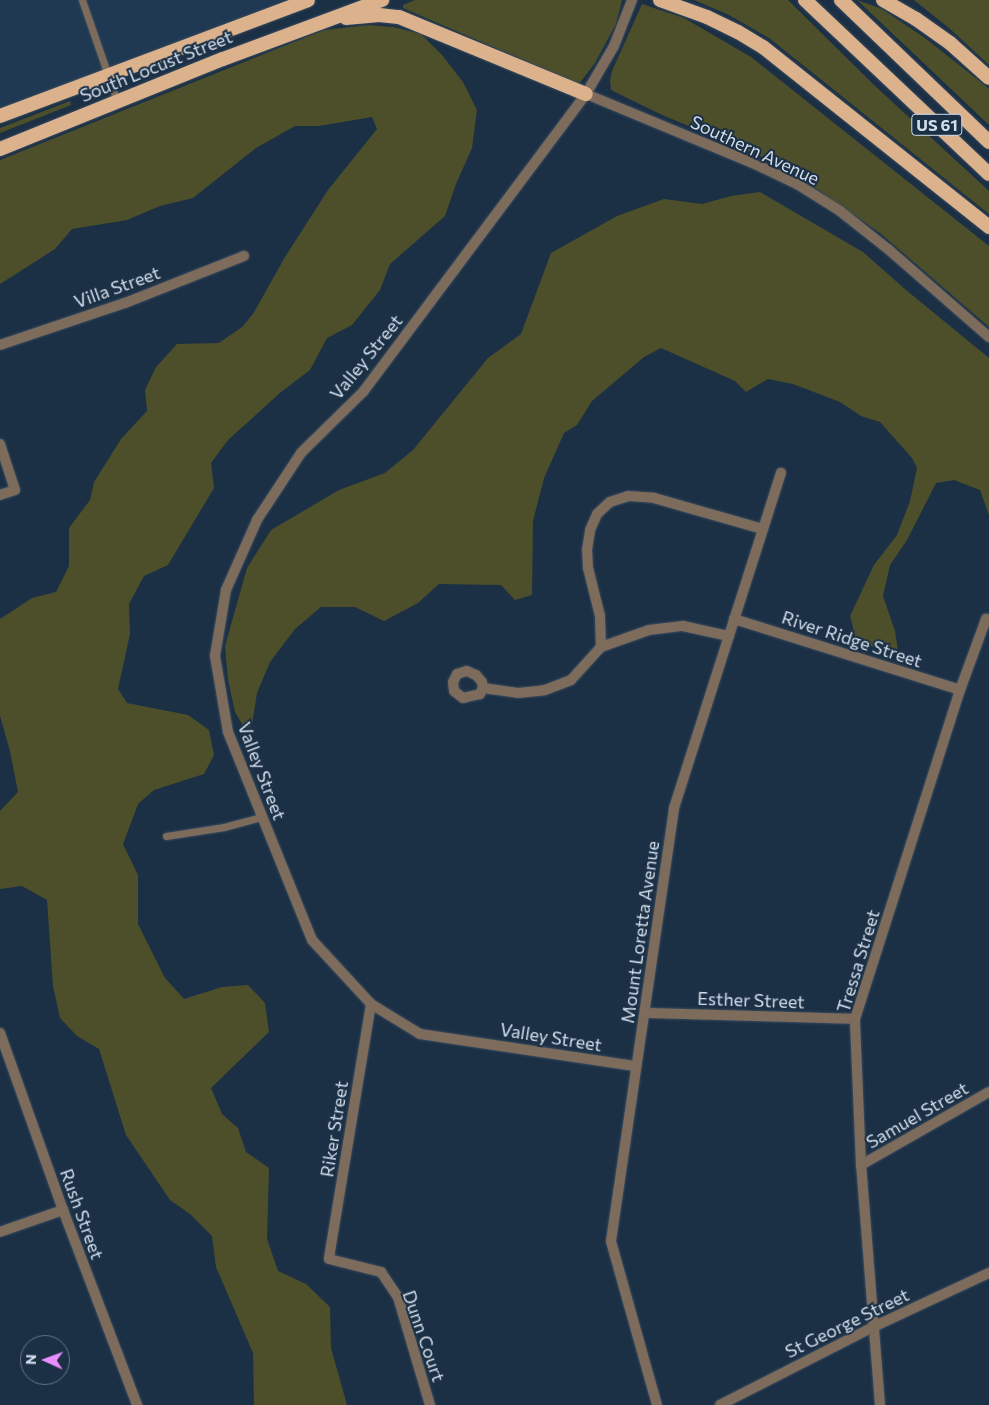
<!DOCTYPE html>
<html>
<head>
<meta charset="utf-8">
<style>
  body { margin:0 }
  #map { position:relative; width:989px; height:1405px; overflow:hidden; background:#1c3045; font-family:Commissioner,sans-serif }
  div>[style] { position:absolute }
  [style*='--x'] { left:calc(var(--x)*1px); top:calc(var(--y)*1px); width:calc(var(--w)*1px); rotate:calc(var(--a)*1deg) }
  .built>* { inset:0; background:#203953 }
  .green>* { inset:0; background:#4d4f2a }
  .roads { filter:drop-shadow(0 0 1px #394c60) drop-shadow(0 0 1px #394c60) }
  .service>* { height:7px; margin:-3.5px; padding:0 3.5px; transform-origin:3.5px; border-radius:3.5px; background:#7d6b5b }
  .minor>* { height:10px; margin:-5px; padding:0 5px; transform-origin:5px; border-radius:5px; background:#7d6b5b }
  .trunk>* { height:14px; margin:-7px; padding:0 7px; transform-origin:7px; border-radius:7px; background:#dcb28d }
  span { translate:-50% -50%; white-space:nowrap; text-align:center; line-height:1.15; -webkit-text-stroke:4px #1c3045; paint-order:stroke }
  .shield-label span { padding:1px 4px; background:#1c3045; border:1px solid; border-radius:4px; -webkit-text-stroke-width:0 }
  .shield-label { font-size:16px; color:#d2deec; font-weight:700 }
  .street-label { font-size:18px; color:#d2deec }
  .north { position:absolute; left:20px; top:1335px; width:50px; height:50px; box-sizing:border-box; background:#1c3045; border:1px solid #657688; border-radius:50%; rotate:272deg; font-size:14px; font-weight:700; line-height:20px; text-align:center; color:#d2deec }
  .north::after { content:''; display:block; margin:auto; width:18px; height:22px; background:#e98efe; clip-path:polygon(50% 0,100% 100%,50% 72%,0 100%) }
</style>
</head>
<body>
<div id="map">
  <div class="built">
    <i style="clip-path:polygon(0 0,286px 0,0 110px)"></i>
  </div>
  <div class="green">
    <i style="clip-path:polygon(415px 0,622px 0,616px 24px,595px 63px,579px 84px,403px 8px,403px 5px)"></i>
    <i style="clip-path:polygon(694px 0,788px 0,874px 85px,989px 191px,989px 214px,769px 38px,729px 15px)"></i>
    <i style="clip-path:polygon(857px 0,882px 9px,925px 38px,982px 83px,989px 89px,989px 125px)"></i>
    <i style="clip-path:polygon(914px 0,989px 0,989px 65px,949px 28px)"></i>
    <i style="clip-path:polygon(642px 4px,684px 18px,751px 57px,989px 246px,989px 327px,880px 233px,781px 165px,660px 114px,611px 90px,610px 80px,612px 71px)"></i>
    <i style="clip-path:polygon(369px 25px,393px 27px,421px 34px,442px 55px,463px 82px,477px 110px,472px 148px,456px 184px,445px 216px,390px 264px,380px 290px,352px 325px,327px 338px,310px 370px,281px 392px,228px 440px,211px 463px,214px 488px,168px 565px,144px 576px,129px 604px,130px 634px,118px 689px,127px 703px,188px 715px,209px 730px,214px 755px,204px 774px,154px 790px,138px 804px,123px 844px,138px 875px,138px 924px,165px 978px,184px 999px,222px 987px,248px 985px,265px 1003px,269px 1032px,211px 1088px,222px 1114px,238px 1128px,246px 1152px,269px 1168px,267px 1239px,278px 1271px,306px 1284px,330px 1307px,331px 1348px,347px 1405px,254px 1405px,253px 1353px,216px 1267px,212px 1236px,190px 1214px,170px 1200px,126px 1135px,99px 1049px,77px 1036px,60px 1018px,53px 986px,47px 900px,22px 886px,0 889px,0 811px,18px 792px,10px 751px,0 716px,0 619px,32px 598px,56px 592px,69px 566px,69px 528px,90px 500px,94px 482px,121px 439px,147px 411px,145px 390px,156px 367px,177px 344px,219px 343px,242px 327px,253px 314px,285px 257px,328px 190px,377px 129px,372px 117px,319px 126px,295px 126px,256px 148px,193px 198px,160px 206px,127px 220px,72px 229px,55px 249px,0 284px,0 160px,324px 30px)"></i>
    <i style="clip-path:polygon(70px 101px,71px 105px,0 133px,0 128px)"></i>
    <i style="clip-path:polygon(760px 192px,863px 252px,906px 290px,989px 358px,989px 515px,980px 490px,954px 480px,936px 483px,907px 540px,890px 565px,883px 596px,895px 631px,898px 651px,873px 647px,856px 639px,850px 616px,874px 565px,897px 535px,910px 501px,917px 468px,912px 458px,880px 422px,861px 416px,840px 402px,793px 384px,768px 379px,746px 392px,735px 381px,661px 348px,644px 357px,592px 401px,577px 425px,564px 433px,544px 478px,533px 521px,532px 595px,515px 600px,501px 585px,439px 584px,418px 603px,384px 621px,355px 607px,321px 607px,295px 629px,270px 662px,257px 693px,252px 724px,246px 731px,235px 712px,228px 680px,225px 646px,247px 568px,271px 530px,339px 490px,385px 473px,413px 450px,488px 358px,521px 334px,551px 253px,617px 216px,664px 199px,702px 204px,731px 196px)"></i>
  </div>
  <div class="roads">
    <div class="service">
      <i style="--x:82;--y:0;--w:107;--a:70.9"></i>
      <i style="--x:166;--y:836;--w:59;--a:-8.8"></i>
      <i style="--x:224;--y:827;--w:39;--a:-15"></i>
    </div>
    <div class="minor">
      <i style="--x:632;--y:0;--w:49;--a:111.4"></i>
      <i style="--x:614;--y:46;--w:56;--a:120.3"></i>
      <i style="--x:586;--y:94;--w:371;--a:126.8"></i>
      <i style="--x:364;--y:391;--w:88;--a:135.5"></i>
      <i style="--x:301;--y:453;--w:80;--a:123.3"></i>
      <i style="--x:257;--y:520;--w:77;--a:113.9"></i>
      <i style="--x:226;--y:590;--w:67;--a:99.5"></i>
      <i style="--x:215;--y:656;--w:77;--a:80.3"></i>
      <i style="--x:228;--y:732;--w:224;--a:68"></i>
      <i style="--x:312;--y:940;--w:87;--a:47.3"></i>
      <i style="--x:371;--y:1004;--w:57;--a:31.5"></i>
      <i style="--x:420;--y:1034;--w:217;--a:8.5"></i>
      <i style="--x:586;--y:94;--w:185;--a:22.5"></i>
      <i style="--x:757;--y:165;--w:44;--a:25.4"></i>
      <i style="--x:797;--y:184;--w:51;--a:32.1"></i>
      <i style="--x:840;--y:211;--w:61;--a:38.4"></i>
      <i style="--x:888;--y:249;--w:134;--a:41.1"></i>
      <i style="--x:0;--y:345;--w:132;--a:-18.6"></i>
      <i style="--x:125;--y:303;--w:128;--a:-21.6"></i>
      <i style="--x:0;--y:444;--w:48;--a:71.9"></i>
      <i style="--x:15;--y:490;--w:16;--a:162"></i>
      <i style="--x:734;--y:619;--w:237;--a:17.4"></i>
      <i style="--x:601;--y:647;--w:31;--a:-92"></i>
      <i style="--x:600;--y:616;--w:49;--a:-104"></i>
      <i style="--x:588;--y:568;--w:18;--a:-93"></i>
      <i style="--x:587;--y:550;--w:20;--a:-81"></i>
      <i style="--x:590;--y:530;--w:17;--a:-66"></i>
      <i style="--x:597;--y:514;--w:18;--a:-43"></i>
      <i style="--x:610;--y:502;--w:19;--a:-18"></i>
      <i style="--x:628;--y:496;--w:26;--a:4"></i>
      <i style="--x:654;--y:498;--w:113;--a:15.9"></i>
      <i style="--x:483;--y:688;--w:7;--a:117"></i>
      <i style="--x:480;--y:694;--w:17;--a:167"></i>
      <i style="--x:463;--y:698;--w:11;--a:-142"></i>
      <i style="--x:454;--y:691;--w:9;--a:-96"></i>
      <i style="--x:453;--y:682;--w:9;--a:-63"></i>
      <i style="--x:457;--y:674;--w:10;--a:-17"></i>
      <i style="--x:467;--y:671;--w:10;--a:24"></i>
      <i style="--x:476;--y:675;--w:9;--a:49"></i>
      <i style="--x:482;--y:682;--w:6;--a:81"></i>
      <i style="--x:483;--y:688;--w:35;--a:8"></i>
      <i style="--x:518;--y:693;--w:27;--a:-6"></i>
      <i style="--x:545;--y:690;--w:28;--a:-21"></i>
      <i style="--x:571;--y:680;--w:45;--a:-47.7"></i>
      <i style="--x:601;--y:647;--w:51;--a:-19.5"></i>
      <i style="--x:649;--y:630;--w:34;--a:-7"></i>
      <i style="--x:683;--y:626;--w:47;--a:12.3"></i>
      <i style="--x:371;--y:1004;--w:258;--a:99.4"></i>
      <i style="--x:329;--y:1259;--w:54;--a:14"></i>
      <i style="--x:381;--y:1272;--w:30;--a:56"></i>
      <i style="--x:398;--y:1297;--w:113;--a:73.5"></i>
      <i style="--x:646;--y:1013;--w:209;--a:1.6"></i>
      <i style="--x:0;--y:1033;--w:188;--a:70.4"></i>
      <i style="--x:63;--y:1210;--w:209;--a:69.2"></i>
      <i style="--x:861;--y:1165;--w:147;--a:-29.7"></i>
      <i style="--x:0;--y:1232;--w:67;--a:-19.2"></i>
      <i style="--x:657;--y:1405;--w:170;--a:-105.7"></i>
      <i style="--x:611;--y:1241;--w:438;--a:-81.7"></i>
      <i style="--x:674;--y:808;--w:352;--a:-72.3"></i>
      <i style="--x:720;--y:1405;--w:172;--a:-27"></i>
      <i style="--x:873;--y:1327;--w:128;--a:-25"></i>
      <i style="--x:880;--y:1405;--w:241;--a:-94.5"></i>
      <i style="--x:861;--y:1165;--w:146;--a:-92.4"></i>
      <i style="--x:855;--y:1019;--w:345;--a:-72.3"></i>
      <i style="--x:960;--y:690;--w:76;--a:-69.9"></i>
    </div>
    <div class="trunk">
      <i style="--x:660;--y:0;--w:50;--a:19.9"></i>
      <i style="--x:707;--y:17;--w:34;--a:26"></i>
      <i style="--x:738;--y:32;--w:29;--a:31"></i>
      <i style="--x:763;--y:47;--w:289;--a:38.5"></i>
      <i style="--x:805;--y:0;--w:253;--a:43.4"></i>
      <i style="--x:841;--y:0;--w:205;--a:43.8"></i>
      <i style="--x:883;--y:0;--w:38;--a:30"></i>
      <i style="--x:916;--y:19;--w:42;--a:35.2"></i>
      <i style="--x:950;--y:43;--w:52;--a:41.9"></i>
      <i style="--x:346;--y:18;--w:33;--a:-5"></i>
      <i style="--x:379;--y:15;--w:20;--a:6"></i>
      <i style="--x:399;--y:17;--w:202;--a:22.4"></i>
      <i style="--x:0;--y:116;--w:329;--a:-20.6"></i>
      <i style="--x:0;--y:149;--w:240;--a:-22"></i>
      <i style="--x:223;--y:59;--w:170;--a:-20.4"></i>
    </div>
  </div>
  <div class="shield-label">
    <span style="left:937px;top:125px">US 61</span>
  </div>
  <div class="street-label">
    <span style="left:156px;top:66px;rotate:-22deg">South Locust Street</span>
    <span style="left:755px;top:150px;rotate:25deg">Southern Avenue</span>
    <span style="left:117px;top:287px;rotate:-20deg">Villa Street</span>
    <span style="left:366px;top:357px;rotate:-51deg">Valley Street</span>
    <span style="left:852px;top:639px;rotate:18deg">River Ridge Street</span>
    <span style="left:262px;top:771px;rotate:69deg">Valley Street</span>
    <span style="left:640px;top:932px;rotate:-82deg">Mount Loretta Avenue</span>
    <span style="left:858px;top:961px;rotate:-73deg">Tressa Street</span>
    <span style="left:751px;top:1000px;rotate:2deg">Esther Street</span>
    <span style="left:551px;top:1037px;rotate:9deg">Valley Street</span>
    <span style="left:917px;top:1115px;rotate:-30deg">Samuel Street</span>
    <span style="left:334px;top:1129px;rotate:-81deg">Riker Street</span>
    <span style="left:82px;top:1214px;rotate:70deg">Rush Street</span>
    <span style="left:847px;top:1323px;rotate:-26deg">St George Street</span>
    <span style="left:424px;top:1336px;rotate:71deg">Dunn Court</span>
  </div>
  <div class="north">N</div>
</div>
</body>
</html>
